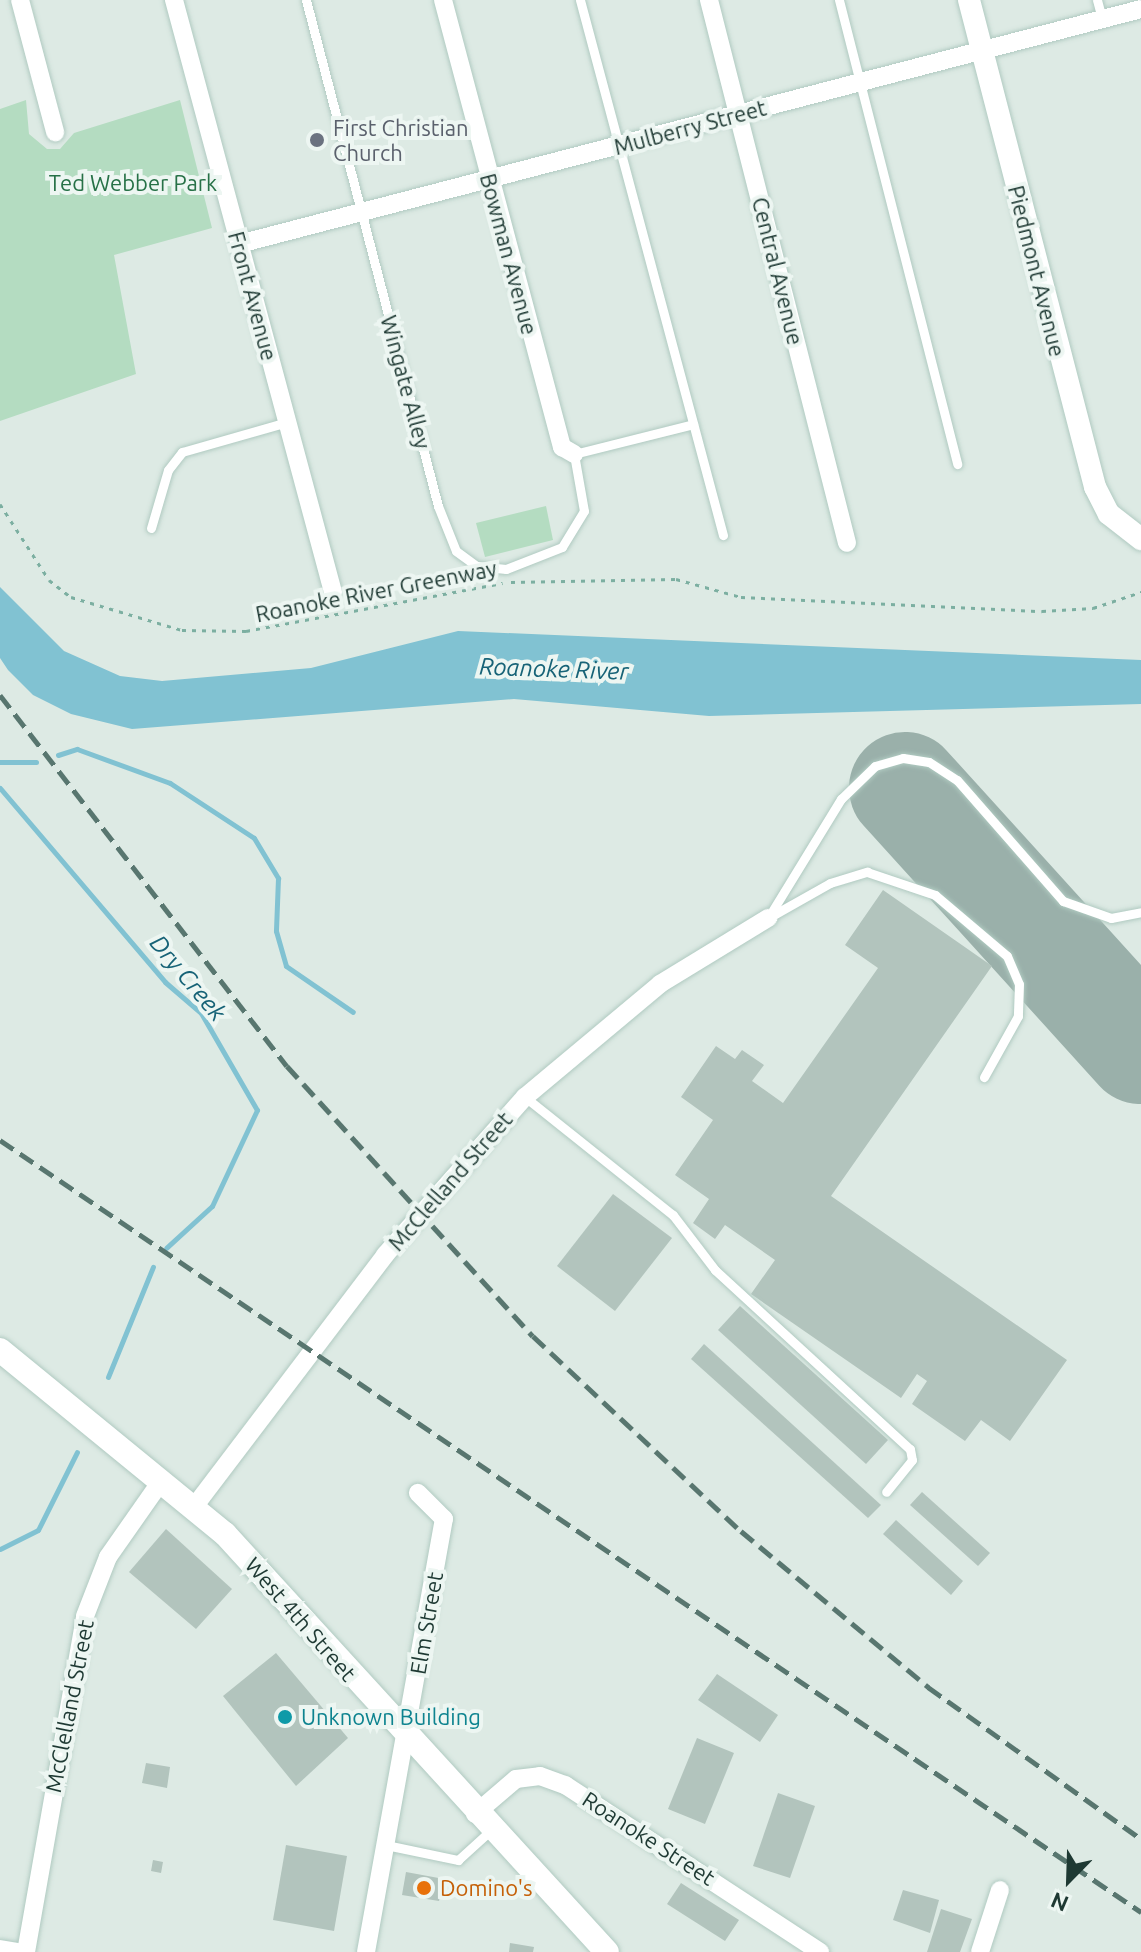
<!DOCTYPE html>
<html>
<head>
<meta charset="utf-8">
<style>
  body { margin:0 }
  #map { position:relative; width:1141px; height:1952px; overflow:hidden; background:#ddeae4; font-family:Ubuntu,sans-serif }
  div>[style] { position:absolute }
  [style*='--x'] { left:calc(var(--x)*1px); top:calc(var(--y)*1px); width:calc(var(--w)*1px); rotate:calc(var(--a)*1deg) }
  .green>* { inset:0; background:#b4dcc1 }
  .water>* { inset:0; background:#81c2d2 }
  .stream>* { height:5px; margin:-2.5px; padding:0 2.5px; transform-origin:2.5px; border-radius:2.5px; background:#81c2d2 }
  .runway>* { height:112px; margin:-56px; padding:0 56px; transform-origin:56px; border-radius:56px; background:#9ab0aa }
  .building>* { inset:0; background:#b2c4bd }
  .path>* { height:3px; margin-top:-1.5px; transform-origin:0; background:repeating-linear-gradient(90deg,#7cafa1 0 4px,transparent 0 10px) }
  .roads { filter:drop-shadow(0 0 2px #b0cac1) drop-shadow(0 0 2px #b0cac1) }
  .service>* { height:9px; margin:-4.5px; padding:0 4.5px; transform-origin:4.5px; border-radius:4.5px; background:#fff }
  .minor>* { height:18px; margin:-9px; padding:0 9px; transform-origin:9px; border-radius:9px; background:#fff }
  .tertiary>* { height:22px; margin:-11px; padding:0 11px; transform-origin:11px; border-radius:11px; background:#fff }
  .secondary>* { height:24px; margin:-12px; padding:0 12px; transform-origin:12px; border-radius:12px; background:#fff }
  .rail>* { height:5px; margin-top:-2.5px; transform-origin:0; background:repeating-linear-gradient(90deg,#58766f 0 16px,transparent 0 24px) }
  .dots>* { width:22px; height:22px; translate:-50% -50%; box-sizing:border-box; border:4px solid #edf6f2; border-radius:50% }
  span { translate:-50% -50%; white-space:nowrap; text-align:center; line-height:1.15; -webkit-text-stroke:8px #edf6f2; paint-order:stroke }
  .worship-label { font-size:22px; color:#5b616d }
  .left { translate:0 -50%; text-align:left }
  .street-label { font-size:22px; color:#1e3933 }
  .park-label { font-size:22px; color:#277147 }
  .culture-label { font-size:22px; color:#0d838f }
  .food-label { font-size:22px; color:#c56008 }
  .water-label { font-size:24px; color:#176377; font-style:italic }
  .north { position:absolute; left:1029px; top:1840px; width:80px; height:80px; -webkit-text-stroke:6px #edf6f2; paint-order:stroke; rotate:203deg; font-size:22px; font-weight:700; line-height:32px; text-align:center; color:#1e3933 }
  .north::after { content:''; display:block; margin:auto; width:28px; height:36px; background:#1e3933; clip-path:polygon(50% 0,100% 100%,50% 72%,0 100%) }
</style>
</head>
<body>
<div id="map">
  <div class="green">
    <i style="clip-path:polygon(26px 100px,29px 134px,47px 149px,60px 149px,74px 133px,180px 100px,212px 228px,114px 255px,136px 374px,0 421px,0 109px)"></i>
    <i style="clip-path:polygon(546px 506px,553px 540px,485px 557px,476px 523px)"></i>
  </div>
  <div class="water">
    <i style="clip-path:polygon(0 587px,64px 651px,120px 676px,162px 681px,311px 668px,458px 631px,1141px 660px,1141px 704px,709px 716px,514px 699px,132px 729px,71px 714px,33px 695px,8px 670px,0 658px)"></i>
  </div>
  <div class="stream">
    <i style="--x:58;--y:755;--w:20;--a:-18"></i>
    <i style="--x:77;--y:749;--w:99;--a:20.1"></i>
    <i style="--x:170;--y:783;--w:100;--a:33.2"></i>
    <i style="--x:254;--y:838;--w:47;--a:59"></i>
    <i style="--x:278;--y:878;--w:53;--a:92.2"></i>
    <i style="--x:276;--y:931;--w:36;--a:74"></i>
    <i style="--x:286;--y:966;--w:81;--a:34.5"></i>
    <i style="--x:0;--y:762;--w:36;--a:0"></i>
    <i style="--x:0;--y:788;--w:255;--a:49.6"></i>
    <i style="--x:165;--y:982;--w:48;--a:40.7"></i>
    <i style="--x:201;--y:1013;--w:112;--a:60"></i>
    <i style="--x:257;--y:1110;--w:106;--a:115.1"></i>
    <i style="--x:212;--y:1206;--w:62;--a:137.6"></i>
    <i style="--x:108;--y:1377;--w:119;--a:-67.8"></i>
    <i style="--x:0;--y:1549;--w:42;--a:-26.6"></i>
    <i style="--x:38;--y:1530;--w:87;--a:-63.4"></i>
  </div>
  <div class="runway">
    <i style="--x:905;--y:788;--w:351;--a:47.8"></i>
  </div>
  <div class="building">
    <i style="clip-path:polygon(883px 890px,992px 966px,831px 1196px,1067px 1360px,1010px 1441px,981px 1420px,965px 1441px,912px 1404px,927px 1381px,917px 1374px,901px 1398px,751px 1294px,775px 1260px,725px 1225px,715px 1239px,693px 1223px,709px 1199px,675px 1175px,713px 1120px,681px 1097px,716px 1046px,735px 1059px,742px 1050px,764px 1065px,752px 1081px,783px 1103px,878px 968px,845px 945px)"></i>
    <i style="clip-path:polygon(613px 1194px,672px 1238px,615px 1311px,557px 1266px)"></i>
    <i style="clip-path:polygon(740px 1306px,888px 1440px,866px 1464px,718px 1330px)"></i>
    <i style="clip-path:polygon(704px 1344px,881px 1505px,868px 1518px,691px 1359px)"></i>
    <i style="clip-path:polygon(922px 1492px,990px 1553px,978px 1566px,910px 1505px)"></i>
    <i style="clip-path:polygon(896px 1520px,963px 1581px,951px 1595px,883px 1534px)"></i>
    <i style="clip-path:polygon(166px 1529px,232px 1589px,196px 1629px,129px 1572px)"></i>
    <i style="clip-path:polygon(276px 1653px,348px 1738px,296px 1786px,223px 1696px)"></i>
    <i style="clip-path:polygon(717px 1674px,778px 1715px,760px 1742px,698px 1700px)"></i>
    <i style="clip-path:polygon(697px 1738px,734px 1753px,705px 1824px,668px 1809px)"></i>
    <i style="clip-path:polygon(146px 1763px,170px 1767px,167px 1788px,142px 1783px)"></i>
    <i style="clip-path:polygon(778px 1793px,815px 1806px,790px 1878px,753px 1866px)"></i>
    <i style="clip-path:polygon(286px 1845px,347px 1856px,334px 1931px,273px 1920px)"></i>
    <i style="clip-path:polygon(153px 1860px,163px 1862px,161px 1873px,151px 1871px)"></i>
    <i style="clip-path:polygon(406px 1872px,444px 1879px,439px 1901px,402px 1895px)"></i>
    <i style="clip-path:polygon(681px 1883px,739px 1920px,725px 1941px,667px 1904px)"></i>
    <i style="clip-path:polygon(903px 1890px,939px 1900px,930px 1933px,893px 1920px)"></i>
    <i style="clip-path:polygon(941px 1909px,972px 1919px,960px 1952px,927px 1952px)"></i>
    <i style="clip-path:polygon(510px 1943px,534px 1947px,533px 1952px,509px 1952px)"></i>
  </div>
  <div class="path">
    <i style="--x:0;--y:504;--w:90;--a:57.2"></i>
    <i style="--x:49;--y:580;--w:28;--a:38"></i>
    <i style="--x:71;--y:597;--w:116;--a:16.6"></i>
    <i style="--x:182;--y:630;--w:64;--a:0.9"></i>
    <i style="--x:246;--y:631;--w:261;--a:-10.6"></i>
    <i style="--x:511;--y:582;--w:165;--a:-1"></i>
    <i style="--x:676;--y:579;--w:67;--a:15.5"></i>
    <i style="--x:741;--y:597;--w:301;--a:2.7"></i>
    <i style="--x:1042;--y:611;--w:51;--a:-3.4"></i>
    <i style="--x:1093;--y:608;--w:51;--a:-18.4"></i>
  </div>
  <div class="roads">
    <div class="service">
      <i style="--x:306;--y:0;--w:523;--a:75.38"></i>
      <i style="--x:438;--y:506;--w:48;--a:68.2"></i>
      <i style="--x:456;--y:551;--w:26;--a:36"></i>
      <i style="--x:477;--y:566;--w:29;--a:6"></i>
      <i style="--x:506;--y:569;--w:60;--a:-21.4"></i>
      <i style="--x:562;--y:547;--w:42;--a:-58.6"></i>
      <i style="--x:584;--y:511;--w:58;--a:-100"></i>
      <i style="--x:574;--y:454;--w:123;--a:-14.1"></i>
      <i style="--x:580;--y:0;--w:554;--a:75.04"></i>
      <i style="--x:839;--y:0;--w:479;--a:75.7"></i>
      <i style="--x:1097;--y:0;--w:20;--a:75"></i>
      <i style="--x:151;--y:528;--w:60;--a:-73.7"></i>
      <i style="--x:168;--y:470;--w:23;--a:-52"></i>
      <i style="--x:182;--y:452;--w:109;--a:-15.9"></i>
      <i style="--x:768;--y:918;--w:140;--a:-58.5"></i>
      <i style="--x:841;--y:799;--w:47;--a:-44.1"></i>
      <i style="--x:875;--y:766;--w:29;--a:-16"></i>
      <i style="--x:903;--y:758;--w:26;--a:9"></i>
      <i style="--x:929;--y:762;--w:33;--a:33"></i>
      <i style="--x:957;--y:780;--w:161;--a:48.8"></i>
      <i style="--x:1063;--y:901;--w:51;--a:19.5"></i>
      <i style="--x:1111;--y:918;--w:31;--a:-11"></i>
      <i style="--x:768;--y:918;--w:71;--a:-29.4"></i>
      <i style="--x:830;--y:883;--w:39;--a:-17"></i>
      <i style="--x:867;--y:872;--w:72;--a:18.7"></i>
      <i style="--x:935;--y:895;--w:94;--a:40.3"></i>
      <i style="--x:1007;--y:956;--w:30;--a:67"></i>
      <i style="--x:1019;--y:984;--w:32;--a:92"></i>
      <i style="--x:1018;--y:1016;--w:70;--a:119.1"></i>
      <i style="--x:525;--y:1097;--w:189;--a:38.6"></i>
      <i style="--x:673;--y:1215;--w:69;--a:52.6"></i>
      <i style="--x:715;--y:1270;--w:265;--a:42.6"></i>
      <i style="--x:910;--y:1449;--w:11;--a:80"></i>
      <i style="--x:912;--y:1460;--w:41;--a:129.1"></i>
      <i style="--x:386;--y:1845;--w:74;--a:11.8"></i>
      <i style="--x:458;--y:1860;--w:45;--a:-42.3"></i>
    </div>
    <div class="minor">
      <i style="--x:20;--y:0;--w:137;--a:75.1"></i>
      <i style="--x:174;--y:0;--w:613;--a:74.97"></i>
      <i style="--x:443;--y:0;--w:463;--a:75.1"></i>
      <i style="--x:562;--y:447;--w:14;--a:30"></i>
      <i style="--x:709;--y:0;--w:560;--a:75.74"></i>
      <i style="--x:239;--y:244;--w:932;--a:-14.6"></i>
      <i style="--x:194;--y:1507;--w:316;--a:-52.8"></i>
      <i style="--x:385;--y:1255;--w:211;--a:-48.5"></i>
      <i style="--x:525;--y:1097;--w:176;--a:-39.9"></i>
      <i style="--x:660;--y:984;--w:127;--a:-31.4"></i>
      <i style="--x:475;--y:1814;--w:54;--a:-40.5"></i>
      <i style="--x:516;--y:1779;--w:24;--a:-7"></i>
      <i style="--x:540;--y:1776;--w:27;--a:20"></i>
      <i style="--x:565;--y:1785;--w:305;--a:33.2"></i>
      <i style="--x:0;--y:1949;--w:17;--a:10"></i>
      <i style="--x:26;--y:1952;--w:341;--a:-80"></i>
      <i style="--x:85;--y:1616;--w:63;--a:-68.7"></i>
      <i style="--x:108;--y:1557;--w:94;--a:-55"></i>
      <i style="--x:366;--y:1952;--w:440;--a:-79.8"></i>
      <i style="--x:444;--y:1519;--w:37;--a:-135"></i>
      <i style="--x:980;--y:1952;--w:65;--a:-72.1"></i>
    </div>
    <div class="tertiary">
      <i style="--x:969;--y:0;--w:503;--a:75.49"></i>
      <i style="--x:1095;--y:487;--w:30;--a:63"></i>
      <i style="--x:1109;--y:514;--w:41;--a:38"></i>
    </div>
    <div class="secondary">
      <i style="--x:0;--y:1350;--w:291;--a:39.3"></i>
      <i style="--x:225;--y:1534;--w:566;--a:47.58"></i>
    </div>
  </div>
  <div class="rail">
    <i style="--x:0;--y:695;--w:469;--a:52.3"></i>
    <i style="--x:287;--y:1066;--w:365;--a:47.7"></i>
    <i style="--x:533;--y:1336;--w:285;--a:43.2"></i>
    <i style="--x:741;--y:1531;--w:244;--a:39.8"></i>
    <i style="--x:928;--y:1687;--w:262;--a:35.5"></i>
    <i style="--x:0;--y:1140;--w:1378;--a:34.08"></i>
  </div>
  <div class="dots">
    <i style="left:317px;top:140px;background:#6b7280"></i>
    <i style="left:285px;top:1717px;background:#0f9aa8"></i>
    <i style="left:424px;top:1888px;background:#e8710a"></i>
  </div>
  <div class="worship-label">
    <span class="left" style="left:333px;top:140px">First Christian<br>Church</span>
  </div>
  <div class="street-label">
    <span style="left:690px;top:127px;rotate:-15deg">Mulberry Street</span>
    <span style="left:509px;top:254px;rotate:75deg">Bowman Avenue</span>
    <span style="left:778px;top:271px;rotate:76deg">Central Avenue</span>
    <span style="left:1037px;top:271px;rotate:76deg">Piedmont Avenue</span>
    <span style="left:253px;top:296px;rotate:75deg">Front Avenue</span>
    <span style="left:406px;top:382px;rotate:75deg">Wingate Alley</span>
    <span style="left:376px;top:591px;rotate:-11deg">Roanoke River Greenway</span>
    <span style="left:450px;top:1181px;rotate:-49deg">McClelland Street</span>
    <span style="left:301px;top:1619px;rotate:49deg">West 4th Street</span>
    <span style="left:426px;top:1623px;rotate:-80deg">Elm Street</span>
    <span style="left:69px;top:1706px;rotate:-79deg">McClelland Street</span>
    <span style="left:649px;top:1838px;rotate:33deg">Roanoke Street</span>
  </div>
  <div class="park-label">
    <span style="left:133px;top:183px">Ted Webber Park</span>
  </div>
  <div class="culture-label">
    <span class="left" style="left:301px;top:1717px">Unknown Building</span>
  </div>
  <div class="food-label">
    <span class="left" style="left:440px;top:1888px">Domino's</span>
  </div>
  <div class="water-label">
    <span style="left:554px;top:669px;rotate:2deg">Roanoke River</span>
    <span style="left:188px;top:978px;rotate:50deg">Dry Creek</span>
  </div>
  <div class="north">N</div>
</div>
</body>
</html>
